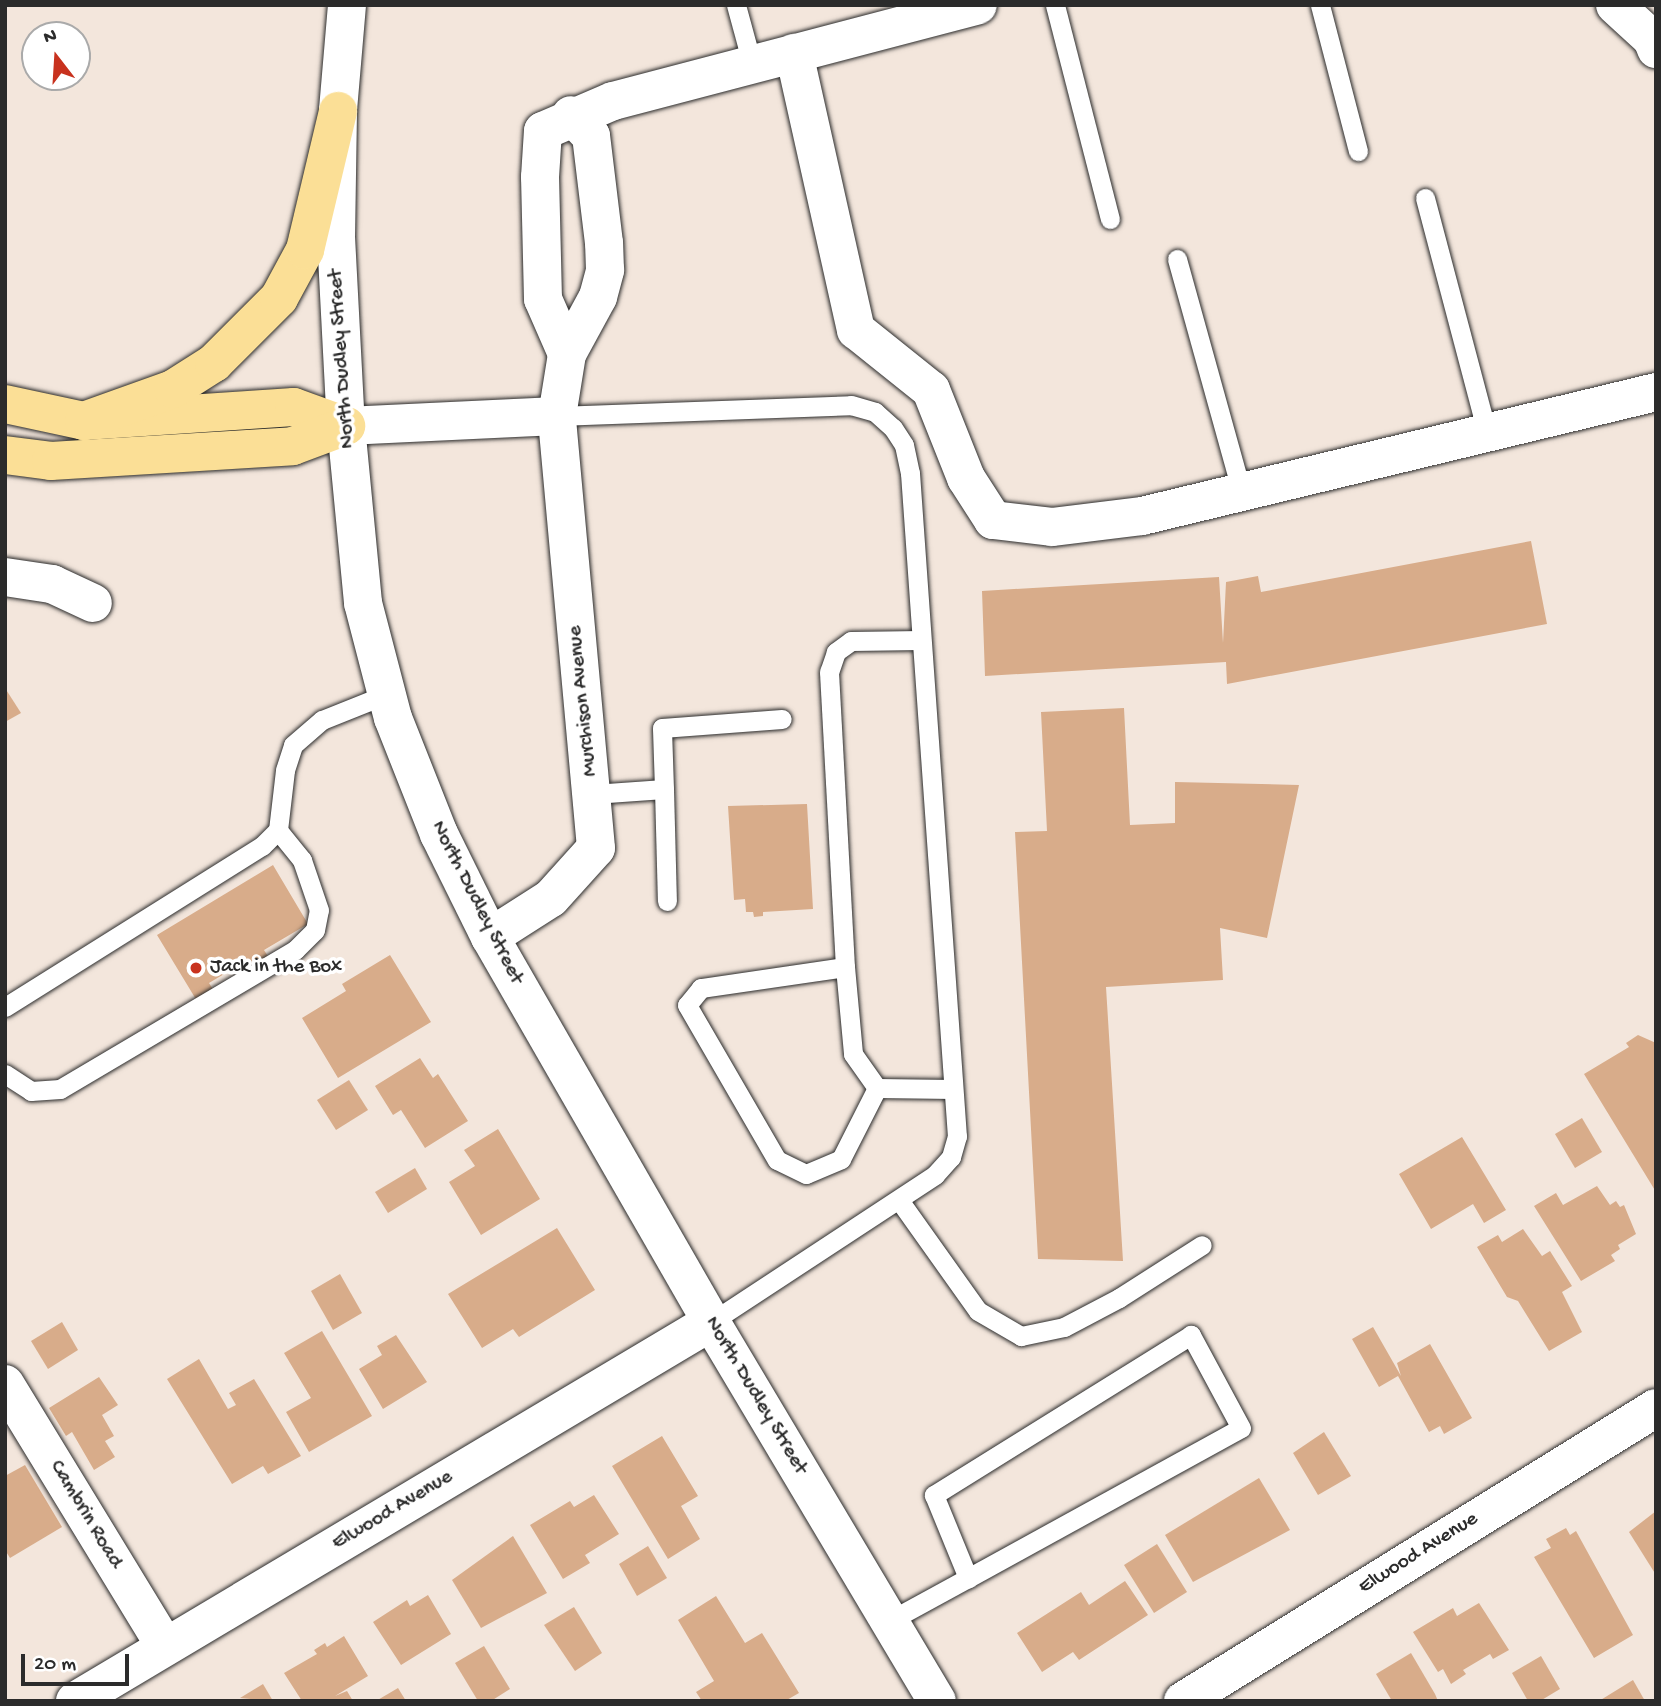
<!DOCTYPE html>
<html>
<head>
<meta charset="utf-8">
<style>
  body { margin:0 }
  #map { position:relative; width:1661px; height:1706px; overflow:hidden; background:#f3e6dc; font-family:"Gochi Hand",sans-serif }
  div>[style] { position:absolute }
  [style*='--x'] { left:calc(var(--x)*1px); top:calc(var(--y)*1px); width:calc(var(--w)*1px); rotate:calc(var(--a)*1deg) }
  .building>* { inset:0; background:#d8ac8a }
  .roads { filter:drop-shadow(0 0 2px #2b2b2b) drop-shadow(0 0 2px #2b2b2b) }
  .service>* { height:19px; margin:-9.5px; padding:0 9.5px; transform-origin:9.5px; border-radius:9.5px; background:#fff }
  .minor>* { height:38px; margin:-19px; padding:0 19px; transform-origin:19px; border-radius:19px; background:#fff }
  .tertiary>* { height:38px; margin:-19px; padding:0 19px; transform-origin:19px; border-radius:19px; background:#fff }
  .motorway>* { height:38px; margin:-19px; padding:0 19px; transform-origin:19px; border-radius:19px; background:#fbdf96 }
  .dots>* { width:19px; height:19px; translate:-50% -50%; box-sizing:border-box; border:4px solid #fff; border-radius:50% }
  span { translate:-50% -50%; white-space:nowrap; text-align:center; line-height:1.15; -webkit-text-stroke:7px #fff; paint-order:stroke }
  .street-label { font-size:21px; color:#2b2b2b }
  .poi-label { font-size:21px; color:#2b2b2b }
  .left { translate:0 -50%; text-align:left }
  .frame { position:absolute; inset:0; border:7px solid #2b2b2b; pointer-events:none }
  .north { position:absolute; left:21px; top:21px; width:70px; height:70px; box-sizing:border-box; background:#fff; border:2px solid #aaa; border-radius:50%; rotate:343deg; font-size:19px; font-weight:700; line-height:28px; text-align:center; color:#2b2b2b }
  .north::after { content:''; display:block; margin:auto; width:24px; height:32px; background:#c8321e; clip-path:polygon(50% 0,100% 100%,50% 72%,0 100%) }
  .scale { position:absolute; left:21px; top:1654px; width:108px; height:32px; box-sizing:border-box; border:4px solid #2b2b2b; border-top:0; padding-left:9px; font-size:21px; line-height:24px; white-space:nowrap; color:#2b2b2b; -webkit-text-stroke:5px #fff; paint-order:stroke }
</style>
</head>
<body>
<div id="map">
  <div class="building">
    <i style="clip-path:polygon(1531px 541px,1547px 624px,1227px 684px,1226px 662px,985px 676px,982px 591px,1219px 577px,1223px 643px,1226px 582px,1258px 576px,1261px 592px)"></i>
    <i style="clip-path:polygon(5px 688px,21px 713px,5px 722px)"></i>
    <i style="clip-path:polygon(1124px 708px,1130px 825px,1175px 823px,1175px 782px,1299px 785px,1267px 938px,1220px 928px,1223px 980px,1106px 987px,1123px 1261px,1038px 1259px,1015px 832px,1047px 831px,1041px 712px)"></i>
    <i style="clip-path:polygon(807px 804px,813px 909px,763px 912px,763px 916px,754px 917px,753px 912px,746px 912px,745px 899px,734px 900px,728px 806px)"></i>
    <i style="clip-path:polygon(273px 865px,308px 924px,264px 950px,269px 958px,251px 969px,246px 961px,209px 983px,214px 991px,197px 1001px,157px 935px)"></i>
    <i style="clip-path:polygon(390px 955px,431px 1022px,338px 1078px,302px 1018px,346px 991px,342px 984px)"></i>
    <i style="clip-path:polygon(1638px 1035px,1656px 1043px,1656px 1192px,1584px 1074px,1629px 1047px,1626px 1043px)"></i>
    <i style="clip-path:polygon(420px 1058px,433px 1078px,438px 1074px,468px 1121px,425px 1148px,401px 1110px,393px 1115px,375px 1086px)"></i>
    <i style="clip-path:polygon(349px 1080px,368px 1110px,336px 1130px,317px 1100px)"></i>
    <i style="clip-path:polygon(1582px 1118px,1602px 1152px,1575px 1168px,1555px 1134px)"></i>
    <i style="clip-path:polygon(498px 1129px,540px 1199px,481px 1235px,449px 1182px,475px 1166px,464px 1150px)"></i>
    <i style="clip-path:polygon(1462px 1137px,1506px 1210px,1484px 1223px,1473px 1204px,1431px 1229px,1399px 1174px)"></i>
    <i style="clip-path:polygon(415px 1168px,427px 1189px,388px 1213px,375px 1192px)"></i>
    <i style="clip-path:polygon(1597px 1186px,1610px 1205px,1616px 1201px,1620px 1207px,1624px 1205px,1636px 1234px,1618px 1245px,1620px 1249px,1611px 1255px,1615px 1261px,1581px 1281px,1534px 1206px,1556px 1193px,1563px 1205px)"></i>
    <i style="clip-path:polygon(557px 1228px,595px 1290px,519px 1337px,513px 1329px,482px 1348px,448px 1294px)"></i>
    <i style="clip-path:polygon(1523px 1229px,1542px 1256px,1550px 1251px,1572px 1286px,1562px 1292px,1582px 1332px,1549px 1351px,1518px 1301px,1507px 1297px,1477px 1247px,1498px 1235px,1502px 1242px)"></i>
    <i style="clip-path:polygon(340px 1274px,362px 1313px,333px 1330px,311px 1291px)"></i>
    <i style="clip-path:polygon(62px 1322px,78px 1350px,48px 1369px,31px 1341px)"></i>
    <i style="clip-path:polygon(1373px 1327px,1401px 1376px,1397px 1363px,1430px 1344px,1472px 1418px,1444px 1434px,1440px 1426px,1429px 1432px,1398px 1376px,1379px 1387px,1352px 1339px)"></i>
    <i style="clip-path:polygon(322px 1331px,372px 1416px,309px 1452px,286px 1412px,311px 1398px,284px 1353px)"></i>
    <i style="clip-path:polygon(396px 1335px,427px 1382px,383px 1409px,359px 1369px,382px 1355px,377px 1346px)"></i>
    <i style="clip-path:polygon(199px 1359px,228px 1409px,236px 1405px,229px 1393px,254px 1379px,301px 1456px,268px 1474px,263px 1466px,232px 1484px,167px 1379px)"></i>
    <i style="clip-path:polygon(99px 1377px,118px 1405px,102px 1415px,114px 1436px,105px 1441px,115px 1457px,94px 1470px,72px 1432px,66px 1436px,49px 1408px)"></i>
    <i style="clip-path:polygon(1324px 1432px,1351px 1476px,1318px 1495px,1293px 1453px)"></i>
    <i style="clip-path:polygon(662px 1436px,698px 1496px,681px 1506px,700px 1539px,668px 1559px,612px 1466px)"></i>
    <i style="clip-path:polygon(25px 1465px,62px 1527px,10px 1558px,5px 1550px,5px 1476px)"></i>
    <i style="clip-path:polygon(1259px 1478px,1290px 1530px,1193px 1582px,1165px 1535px)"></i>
    <i style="clip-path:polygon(594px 1495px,619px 1534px,585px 1555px,590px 1563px,563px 1579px,530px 1525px,570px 1501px,574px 1507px)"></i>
    <i style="clip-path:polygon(1656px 1511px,1656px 1575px,1629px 1532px)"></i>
    <i style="clip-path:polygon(1566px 1528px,1570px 1535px,1576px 1531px,1633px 1635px,1594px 1658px,1534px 1557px,1551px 1548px,1546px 1539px)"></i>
    <i style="clip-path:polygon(513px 1536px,547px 1593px,481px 1628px,452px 1580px)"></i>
    <i style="clip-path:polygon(1157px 1544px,1187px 1592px,1154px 1613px,1124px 1565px)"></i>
    <i style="clip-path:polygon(648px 1546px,667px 1578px,637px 1596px,619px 1564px)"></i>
    <i style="clip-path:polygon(1125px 1581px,1148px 1615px,1079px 1660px,1073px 1652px,1042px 1672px,1017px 1633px,1081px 1592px,1089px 1605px)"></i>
    <i style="clip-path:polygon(428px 1595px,451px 1634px,401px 1665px,373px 1622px,407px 1600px,410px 1606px)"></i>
    <i style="clip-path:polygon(716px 1596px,745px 1643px,762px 1633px,799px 1693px,785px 1701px,702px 1701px,696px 1692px,714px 1681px,678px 1620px)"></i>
    <i style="clip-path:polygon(1479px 1603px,1509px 1650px,1493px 1659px,1490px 1654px,1463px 1670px,1466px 1674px,1451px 1684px,1443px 1669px,1438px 1672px,1413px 1632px,1453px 1608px,1457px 1616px)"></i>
    <i style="clip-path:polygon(574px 1607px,602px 1653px,575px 1671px,544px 1625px)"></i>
    <i style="clip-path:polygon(344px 1636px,368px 1676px,335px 1696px,347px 1691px,353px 1701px,302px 1701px,284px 1673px,317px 1654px,314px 1650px,325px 1643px,327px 1647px)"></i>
    <i style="clip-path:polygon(484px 1646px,510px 1689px,491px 1701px,478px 1701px,455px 1663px)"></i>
    <i style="clip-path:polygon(1411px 1653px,1435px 1694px,1438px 1701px,1392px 1701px,1376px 1674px)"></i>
    <i style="clip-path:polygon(1541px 1656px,1560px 1689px,1540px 1701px,1528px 1701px,1512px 1673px)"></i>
    <i style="clip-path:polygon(1633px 1680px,1645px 1701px,1599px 1701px)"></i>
    <i style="clip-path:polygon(263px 1684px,273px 1701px,240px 1698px)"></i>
    <i style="clip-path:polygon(398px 1688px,406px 1701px,376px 1701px)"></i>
  </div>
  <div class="roads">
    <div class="service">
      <i style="--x:736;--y:5;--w:61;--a:74.8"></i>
      <i style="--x:1055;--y:5;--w:221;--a:75.6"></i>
      <i style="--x:1320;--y:5;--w:151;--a:75.4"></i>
      <i style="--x:1425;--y:198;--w:246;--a:75.2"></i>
      <i style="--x:1177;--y:259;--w:244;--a:74.5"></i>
      <i style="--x:557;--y:416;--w:294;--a:-2.1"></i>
      <i style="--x:851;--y:405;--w:25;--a:16"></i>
      <i style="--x:875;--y:412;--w:24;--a:42"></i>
      <i style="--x:893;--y:428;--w:20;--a:57"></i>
      <i style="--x:904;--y:445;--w:29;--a:78"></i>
      <i style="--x:910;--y:473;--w:665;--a:85.95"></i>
      <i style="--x:957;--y:1136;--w:22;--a:106"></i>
      <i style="--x:951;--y:1157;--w:24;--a:132"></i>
      <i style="--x:935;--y:1175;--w:268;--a:146.7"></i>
      <i style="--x:921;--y:640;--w:70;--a:179.2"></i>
      <i style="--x:851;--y:641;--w:19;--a:144"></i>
      <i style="--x:836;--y:652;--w:21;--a:109"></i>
      <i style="--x:829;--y:672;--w:295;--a:86.9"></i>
      <i style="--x:845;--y:967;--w:146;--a:171.7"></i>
      <i style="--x:701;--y:988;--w:22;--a:129"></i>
      <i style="--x:687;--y:1005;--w:179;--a:59.9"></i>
      <i style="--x:777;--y:1160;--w:32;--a:26"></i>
      <i style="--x:806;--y:1174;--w:38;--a:-23"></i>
      <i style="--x:841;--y:1159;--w:80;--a:-63.1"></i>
      <i style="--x:877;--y:1088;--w:76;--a:0.8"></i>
      <i style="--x:664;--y:789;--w:61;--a:-91.9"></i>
      <i style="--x:662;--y:728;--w:120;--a:-4.3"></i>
      <i style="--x:593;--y:794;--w:71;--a:-4"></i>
      <i style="--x:664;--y:789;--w:112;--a:88.5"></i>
      <i style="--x:845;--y:967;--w:87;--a:84.7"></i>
      <i style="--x:853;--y:1054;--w:42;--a:54.8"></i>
      <i style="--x:5;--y:1007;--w:303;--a:-32.1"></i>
      <i style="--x:262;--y:846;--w:23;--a:-45"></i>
      <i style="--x:278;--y:830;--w:60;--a:-83.3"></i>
      <i style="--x:285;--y:770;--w:26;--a:-72"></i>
      <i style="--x:293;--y:745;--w:38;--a:-41"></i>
      <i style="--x:322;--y:720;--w:70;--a:-21.8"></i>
      <i style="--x:5;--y:1074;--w:31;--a:33"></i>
      <i style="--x:31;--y:1091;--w:29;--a:-4"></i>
      <i style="--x:60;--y:1089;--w:273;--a:-30.6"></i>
      <i style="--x:295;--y:950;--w:28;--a:-45"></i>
      <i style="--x:315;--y:930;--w:20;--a:-79"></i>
      <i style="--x:319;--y:910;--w:53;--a:-108.8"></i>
      <i style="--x:302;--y:860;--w:38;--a:-129"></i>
      <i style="--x:899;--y:1200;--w:136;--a:54.6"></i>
      <i style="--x:978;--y:1311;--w:50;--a:30.2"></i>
      <i style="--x:1021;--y:1336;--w:44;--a:-11.8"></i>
      <i style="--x:1064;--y:1327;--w:62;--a:-27.8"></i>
      <i style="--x:1119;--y:1298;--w:98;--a:-32.6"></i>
      <i style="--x:889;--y:1621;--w:90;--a:-28.6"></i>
      <i style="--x:968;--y:1578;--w:311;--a:-28.8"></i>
      <i style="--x:1241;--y:1428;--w:106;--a:-118.3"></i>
      <i style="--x:1191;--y:1335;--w:303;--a:148.1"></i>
      <i style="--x:934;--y:1495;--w:90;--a:67.7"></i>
    </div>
    <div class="minor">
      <i style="--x:1615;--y:5;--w:50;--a:42.6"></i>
      <i style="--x:1652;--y:39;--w:11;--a:68"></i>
      <i style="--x:794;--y:53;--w:284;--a:77.4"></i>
      <i style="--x:856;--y:330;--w:96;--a:38.7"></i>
      <i style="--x:931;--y:390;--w:95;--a:68.3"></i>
      <i style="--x:966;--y:478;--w:50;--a:57.3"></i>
      <i style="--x:993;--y:520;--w:59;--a:6.8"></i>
      <i style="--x:1052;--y:527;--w:91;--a:-7"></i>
      <i style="--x:1142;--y:516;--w:529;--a:-13.56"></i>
      <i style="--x:567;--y:354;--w:60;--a:-113.6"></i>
      <i style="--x:543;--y:299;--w:122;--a:-91.4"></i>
      <i style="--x:540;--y:177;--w:46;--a:-86.3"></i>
      <i style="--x:543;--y:131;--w:76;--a:-23.2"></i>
      <i style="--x:613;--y:101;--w:377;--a:-14.7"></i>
      <i style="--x:346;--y:426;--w:211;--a:-2.7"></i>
      <i style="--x:5;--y:577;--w:48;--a:8.5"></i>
      <i style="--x:52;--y:584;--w:45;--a:24.9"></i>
      <i style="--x:490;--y:937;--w:72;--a:-32.6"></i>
      <i style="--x:551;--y:898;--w:67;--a:-48"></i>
      <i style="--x:596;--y:848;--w:434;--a:-95.2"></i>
      <i style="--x:557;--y:416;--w:63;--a:-80.8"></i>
      <i style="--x:567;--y:354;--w:65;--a:-61.5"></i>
      <i style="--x:598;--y:297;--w:28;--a:-75"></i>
      <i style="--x:605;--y:270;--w:27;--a:-92"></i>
      <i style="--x:604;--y:243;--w:108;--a:-96.9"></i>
      <i style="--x:591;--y:136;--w:29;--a:-134"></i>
      <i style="--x:5;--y:1384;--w:307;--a:58.6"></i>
      <i style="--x:75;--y:1701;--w:740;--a:-30.79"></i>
      <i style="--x:1183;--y:1701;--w:556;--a:-31.78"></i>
    </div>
    <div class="tertiary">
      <i style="--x:347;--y:5;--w:106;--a:94.9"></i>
      <i style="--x:338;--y:111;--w:126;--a:90.9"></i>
      <i style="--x:336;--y:237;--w:189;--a:87"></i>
      <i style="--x:346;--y:426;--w:178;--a:84.5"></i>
      <i style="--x:363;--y:603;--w:119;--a:75.4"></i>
      <i style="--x:393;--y:718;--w:125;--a:68.4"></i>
      <i style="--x:439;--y:834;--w:115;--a:63.7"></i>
      <i style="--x:490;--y:937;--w:444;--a:60.1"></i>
      <i style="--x:711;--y:1322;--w:441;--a:59.2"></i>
    </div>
    <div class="motorway">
      <i style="--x:5;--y:404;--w:81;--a:12.1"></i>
      <i style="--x:84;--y:421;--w:210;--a:-3.8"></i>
      <i style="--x:294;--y:407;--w:55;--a:20.1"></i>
      <i style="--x:84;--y:421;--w:95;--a:-19.8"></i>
      <i style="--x:173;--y:389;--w:49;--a:-32.4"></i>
      <i style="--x:214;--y:363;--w:92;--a:-45"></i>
      <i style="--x:279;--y:298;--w:55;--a:-61.6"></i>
      <i style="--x:305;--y:250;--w:143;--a:-76.6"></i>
      <i style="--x:5;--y:455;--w:46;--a:7.4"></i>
      <i style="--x:51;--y:461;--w:242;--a:-3.5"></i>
      <i style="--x:293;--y:446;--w:57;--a:-20.7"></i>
    </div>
  </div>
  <div class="dots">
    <i style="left:196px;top:968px;background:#c8321e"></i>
  </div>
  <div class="street-label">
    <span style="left:343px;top:359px;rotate:-94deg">North Dudley Street</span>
    <span style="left:584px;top:701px;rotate:-96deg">Murchison Avenue</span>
    <span style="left:476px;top:903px;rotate:63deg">North Dudley Street</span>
    <span style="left:755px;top:1396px;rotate:59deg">North Dudley Street</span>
    <span style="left:393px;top:1511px;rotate:-31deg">Elwood Avenue</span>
    <span style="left:85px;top:1515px;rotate:59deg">Cambrin Road</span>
    <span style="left:1419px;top:1554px;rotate:-32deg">Elwood Avenue</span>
  </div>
  <div class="poi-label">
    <span class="left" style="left:210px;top:968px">Jack in the Box</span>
  </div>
  <div class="frame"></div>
  <div class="north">N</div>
  <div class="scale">20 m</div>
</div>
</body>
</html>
